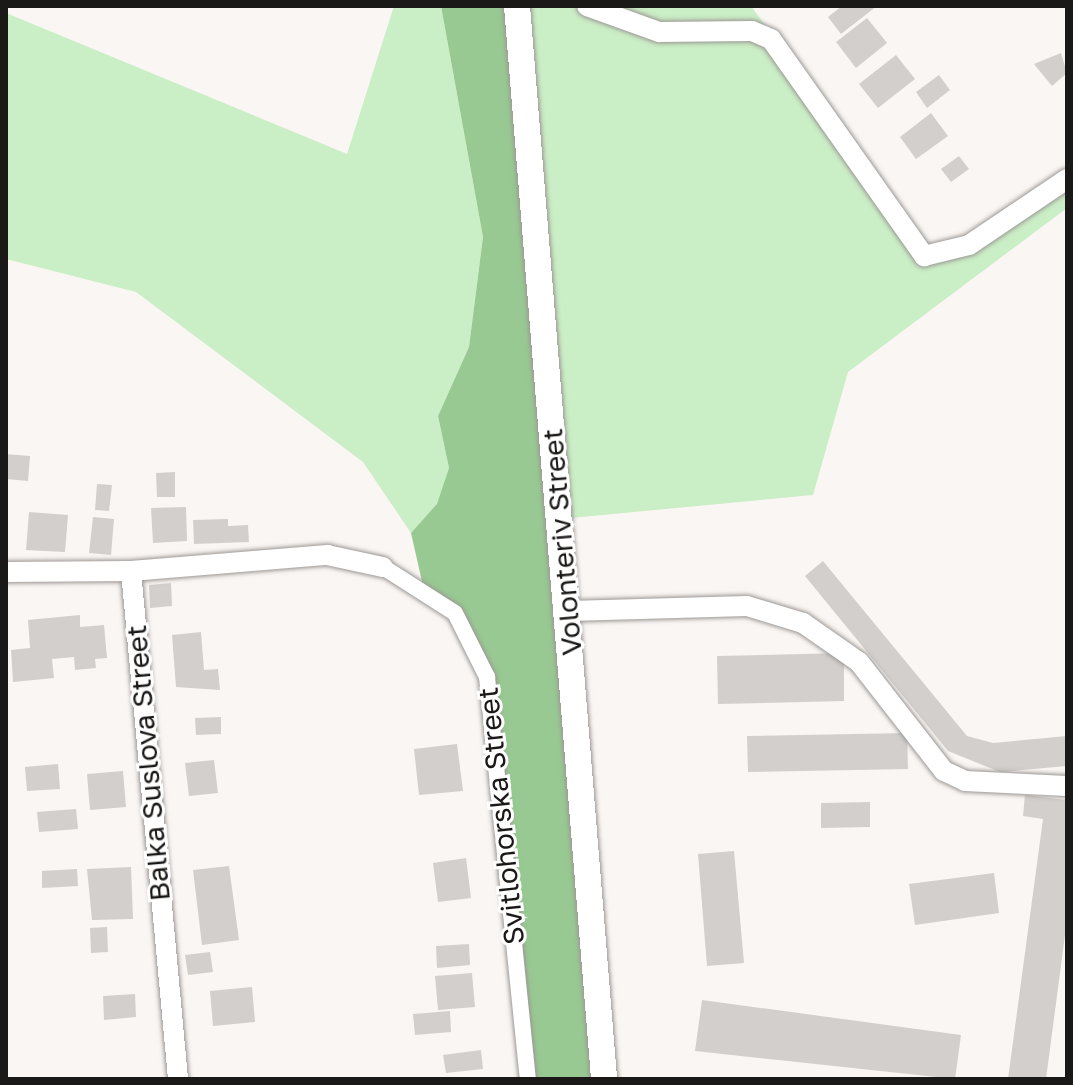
<!DOCTYPE html>
<html>
<head>
<meta charset="utf-8">
<style>
  body { margin:0 }
  #map { position:relative; width:1073px; height:1085px; overflow:hidden; background:#faf6f3; font-family:"Golos Text",sans-serif }
  div>[style] { position:absolute }
  [style*='--x'] { left:calc(var(--x)*1px); top:calc(var(--y)*1px); width:calc(var(--w)*1px); rotate:calc(var(--a)*1deg) }
  .green>* { inset:0; background:#caeec5 }
  .forest>* { inset:0; background:#98c992 }
  .building>* { inset:0; background:#d3cfcc }
  .roads { filter:drop-shadow(0 0 2px #9c9895) drop-shadow(0 0 2px #9c9895) }
  .pedestrian>* { height:16px; margin:-8px; padding:0 8px; transform-origin:8px; border-radius:8px; background:#fff }
  .minor>* { height:20px; margin:-10px; padding:0 10px; transform-origin:10px; border-radius:10px; background:#fff }
  .tertiary>* { height:26px; margin:-13px; padding:0 13px; transform-origin:13px; border-radius:13px; background:#fff }
  span { translate:-50% -50%; white-space:nowrap; text-align:center; line-height:1.15; -webkit-text-stroke:6px #fff; paint-order:stroke }
  .street-label { font-size:28px; color:#1b1918 }
  .frame { position:absolute; inset:0; border:8px solid #1b1918; pointer-events:none }
</style>
</head>
<body>
<div id="map">
  <div class="green">
    <i style="clip-path:polygon(394px 6px,441px 6px,483px 237px,469px 347px,438px 416px,449px 468px,438px 504px,411px 533px,363px 462px,136px 292px,6px 259px,6px 13px,347px 154px)"></i>
    <i style="clip-path:polygon(517px 6px,751px 6px,938px 258px,1067px 179px,1067px 208px,848px 372px,813px 495px,560px 519px)"></i>
  </div>
  <div class="forest">
    <i style="clip-path:polygon(441px 6px,517px 6px,604px 1079px,528px 1079px,487px 677px,473px 643px,423px 586px,411px 533px,437px 504px,449px 468px,438px 416px,469px 347px,483px 237px)"></i>
  </div>
  <div class="building">
    <i style="clip-path:polygon(842px 6px,877px 6px,841px 34px,828px 17px)"></i>
    <i style="clip-path:polygon(867px 18px,887px 43px,856px 68px,836px 42px)"></i>
    <i style="clip-path:polygon(1061px 53px,1067px 73px,1052px 86px,1034px 64px)"></i>
    <i style="clip-path:polygon(896px 55px,915px 79px,878px 108px,859px 84px)"></i>
    <i style="clip-path:polygon(939px 75px,950px 90px,927px 108px,916px 92px)"></i>
    <i style="clip-path:polygon(931px 113px,948px 136px,916px 159px,900px 137px)"></i>
    <i style="clip-path:polygon(959px 156px,969px 169px,951px 182px,941px 169px)"></i>
    <i style="clip-path:polygon(6px 454px,30px 456px,28px 481px,6px 479px)"></i>
    <i style="clip-path:polygon(175px 472px,175px 497px,157px 497px,156px 473px)"></i>
    <i style="clip-path:polygon(97px 484px,112px 485px,109px 511px,95px 510px)"></i>
    <i style="clip-path:polygon(186px 507px,187px 541px,153px 543px,151px 508px)"></i>
    <i style="clip-path:polygon(29px 512px,68px 515px,65px 552px,26px 550px)"></i>
    <i style="clip-path:polygon(93px 517px,114px 519px,111px 555px,89px 553px)"></i>
    <i style="clip-path:polygon(228px 519px,228px 526px,248px 525px,249px 542px,194px 544px,193px 520px)"></i>
    <i style="clip-path:polygon(823px 561px,967px 736px,993px 743px,1067px 736px,1067px 766px,1000px 772px,948px 751px,805px 576px)"></i>
    <i style="clip-path:polygon(171px 583px,172px 606px,150px 608px,149px 585px)"></i>
    <i style="clip-path:polygon(80px 615px,80px 627px,104px 625px,107px 658px,95px 659px,96px 668px,75px 670px,74px 657px,52px 659px,54px 678px,13px 682px,11px 650px,30px 648px,28px 620px)"></i>
    <i style="clip-path:polygon(201px 632px,204px 670px,218px 669px,220px 690px,176px 687px,172px 635px)"></i>
    <i style="clip-path:polygon(844px 653px,844px 701px,718px 704px,717px 656px)"></i>
    <i style="clip-path:polygon(221px 717px,221px 734px,196px 735px,195px 718px)"></i>
    <i style="clip-path:polygon(907px 733px,908px 769px,748px 772px,747px 736px)"></i>
    <i style="clip-path:polygon(457px 744px,463px 791px,419px 795px,414px 749px)"></i>
    <i style="clip-path:polygon(214px 760px,218px 793px,189px 796px,185px 763px)"></i>
    <i style="clip-path:polygon(58px 764px,60px 789px,27px 791px,25px 767px)"></i>
    <i style="clip-path:polygon(123px 771px,126px 807px,90px 810px,87px 774px)"></i>
    <i style="clip-path:polygon(1025px 795px,1067px 800px,1067px 920px,1046px 1079px,1008px 1079px,1043px 819px,1023px 816px)"></i>
    <i style="clip-path:polygon(870px 802px,870px 827px,821px 828px,821px 803px)"></i>
    <i style="clip-path:polygon(76px 809px,78px 829px,39px 832px,37px 812px)"></i>
    <i style="clip-path:polygon(734px 851px,744px 963px,707px 966px,698px 854px)"></i>
    <i style="clip-path:polygon(466px 858px,471px 898px,438px 902px,433px 863px)"></i>
    <i style="clip-path:polygon(229px 866px,239px 940px,202px 945px,193px 870px)"></i>
    <i style="clip-path:polygon(131px 867px,133px 919px,92px 920px,87px 869px)"></i>
    <i style="clip-path:polygon(77px 869px,78px 886px,42px 888px,42px 871px)"></i>
    <i style="clip-path:polygon(994px 873px,999px 913px,915px 925px,909px 884px)"></i>
    <i style="clip-path:polygon(107px 927px,108px 952px,91px 953px,90px 928px)"></i>
    <i style="clip-path:polygon(469px 944px,470px 965px,437px 968px,436px 946px)"></i>
    <i style="clip-path:polygon(210px 952px,213px 972px,188px 975px,185px 955px)"></i>
    <i style="clip-path:polygon(472px 973px,475px 1007px,438px 1010px,435px 976px)"></i>
    <i style="clip-path:polygon(252px 987px,255px 1022px,213px 1026px,210px 991px)"></i>
    <i style="clip-path:polygon(135px 994px,136px 1017px,104px 1020px,103px 996px)"></i>
    <i style="clip-path:polygon(702px 1000px,961px 1035px,955px 1079px,695px 1051px)"></i>
    <i style="clip-path:polygon(450px 1011px,451px 1032px,415px 1035px,413px 1014px)"></i>
    <i style="clip-path:polygon(481px 1050px,483px 1069px,446px 1073px,443px 1055px)"></i>
  </div>
  <div class="roads">
    <div class="pedestrian">
      <i style="--x:383;--y:567;--w:85;--a:32.6"></i>
      <i style="--x:455;--y:613;--w:72;--a:63.4"></i>
      <i style="--x:487;--y:677;--w:404;--a:84.2"></i>
    </div>
    <div class="minor">
      <i style="--x:587;--y:6;--w:77;--a:19.9"></i>
      <i style="--x:659;--y:32;--w:93;--a:-0.6"></i>
      <i style="--x:752;--y:31;--w:21;--a:23"></i>
      <i style="--x:771;--y:39;--w:266;--a:54.8"></i>
      <i style="--x:924;--y:256;--w:46;--a:-13.7"></i>
      <i style="--x:969;--y:245;--w:118;--a:-34"></i>
      <i style="--x:131;--y:571;--w:197;--a:-4.7"></i>
      <i style="--x:327;--y:555;--w:57;--a:12.1"></i>
      <i style="--x:6;--y:572;--w:125;--a:-0.5"></i>
      <i style="--x:131;--y:571;--w:510;--a:84.71"></i>
      <i style="--x:569;--y:611;--w:178;--a:-1.6"></i>
      <i style="--x:747;--y:606;--w:59;--a:16.9"></i>
      <i style="--x:803;--y:623;--w:68;--a:34.9"></i>
      <i style="--x:859;--y:662;--w:138;--a:52.1"></i>
      <i style="--x:944;--y:771;--w:23;--a:25"></i>
      <i style="--x:965;--y:781;--w:102;--a:2.8"></i>
    </div>
    <div class="tertiary">
      <i style="--x:517;--y:6;--w:1077;--a:85.36"></i>
    </div>
  </div>
  <div class="street-label">
    <span style="left:562px;top:542px;rotate:-95deg">Volonteriv Street</span>
    <span style="left:148px;top:763px;rotate:-95deg">Balka Suslova Street</span>
    <span style="left:501px;top:816px;rotate:-96deg">Svitlohorska Street</span>
  </div>
  <div class="frame"></div>
</div>
</body>
</html>
